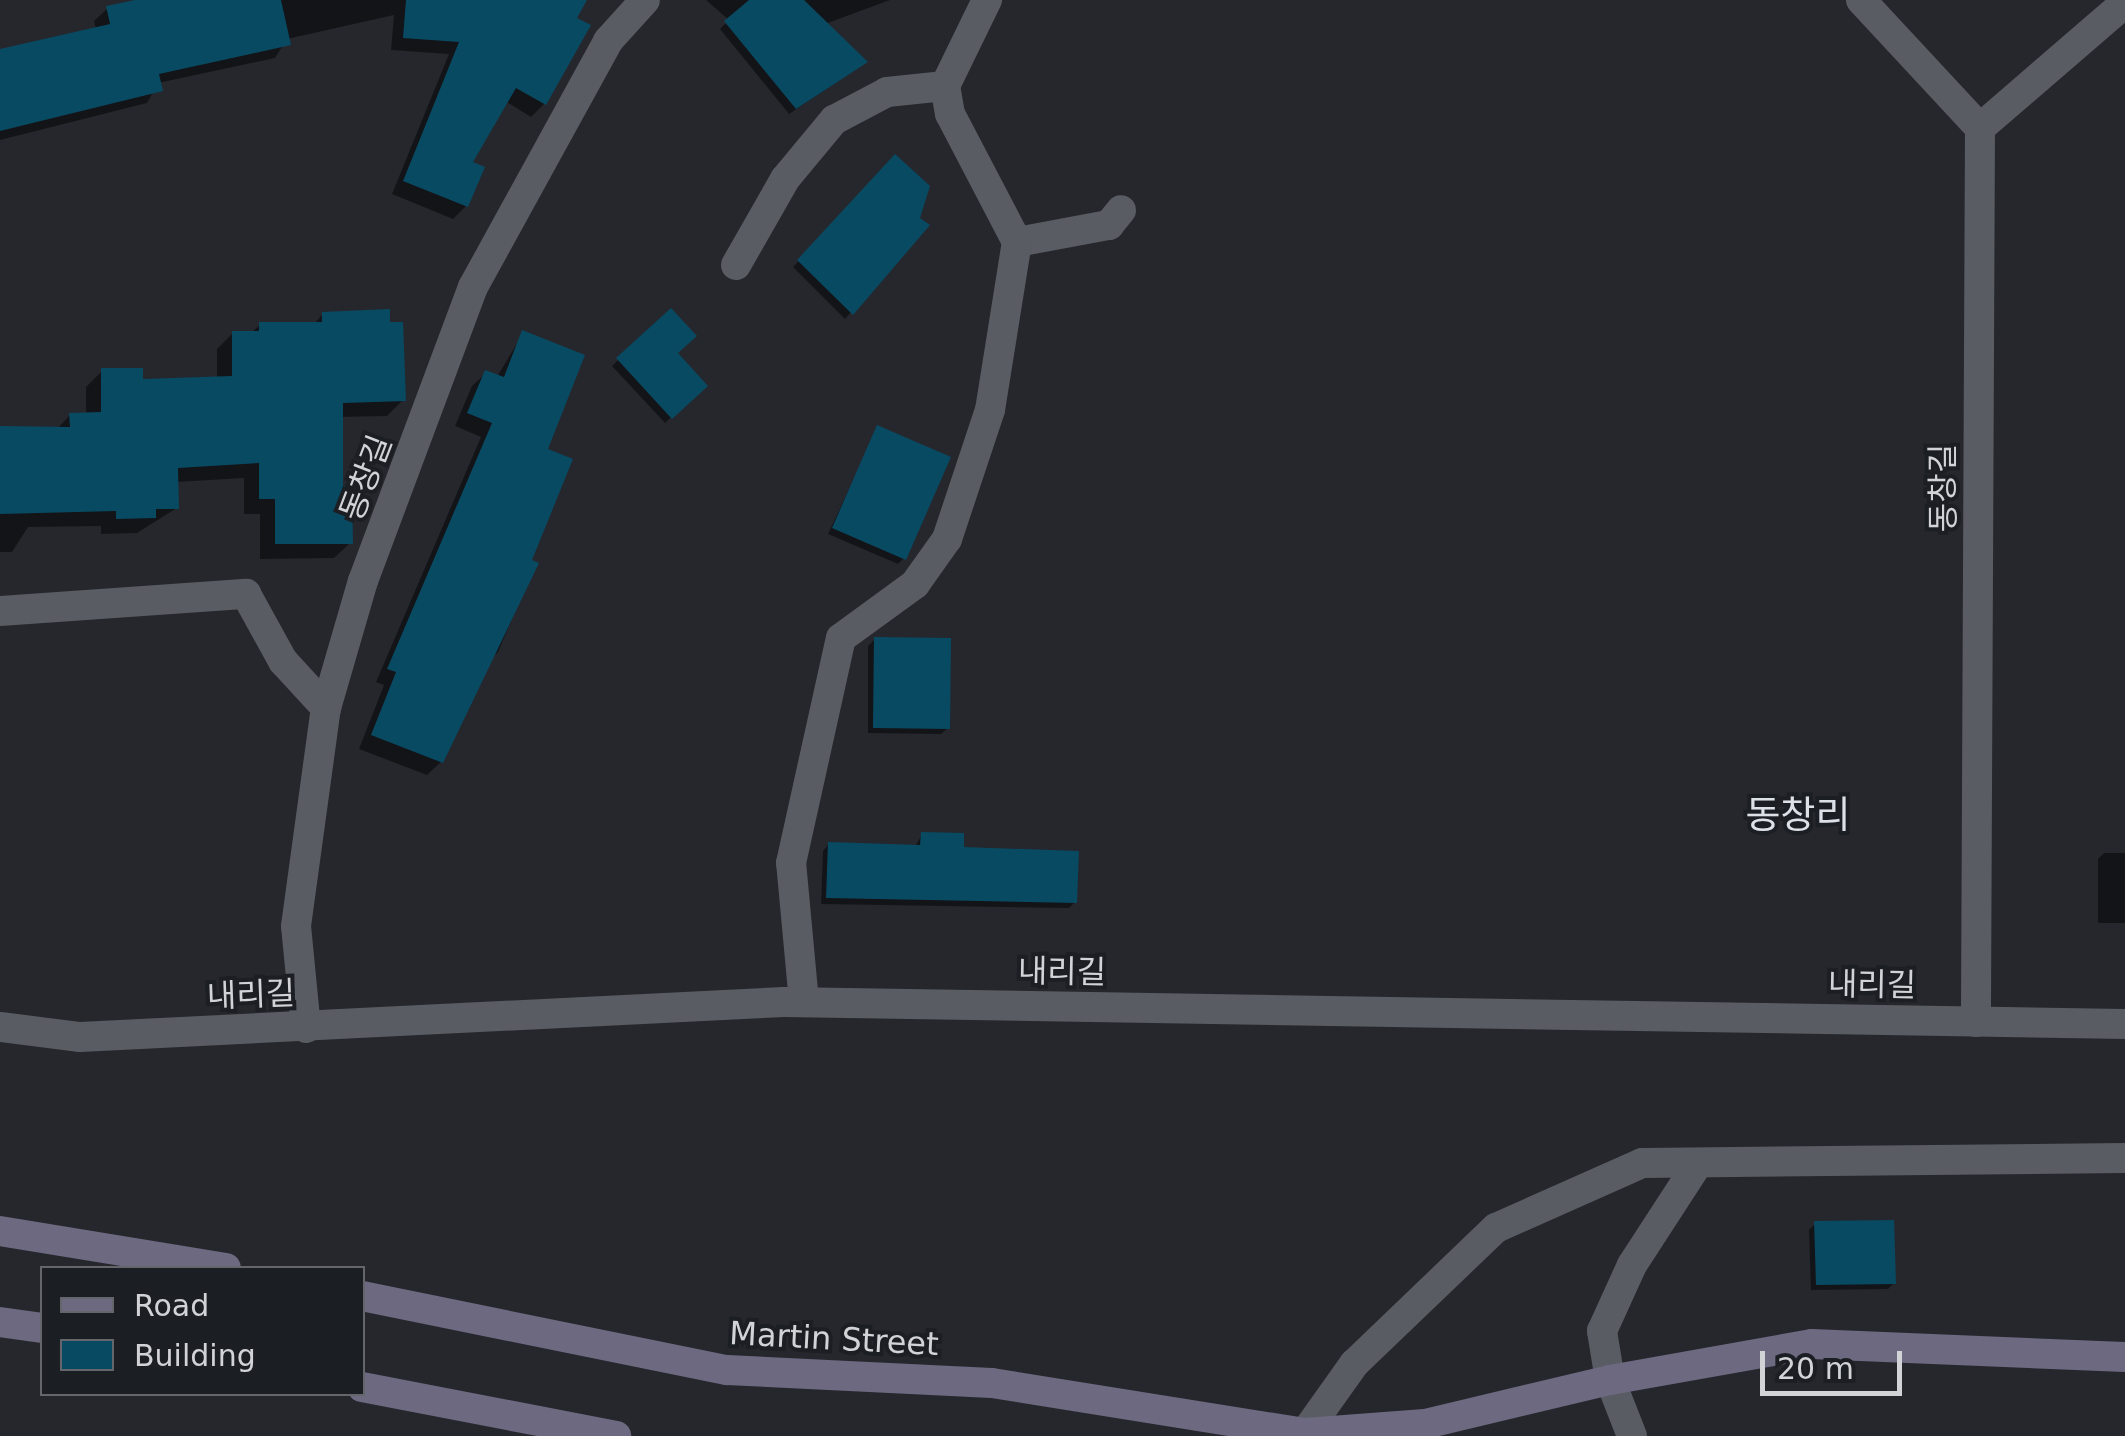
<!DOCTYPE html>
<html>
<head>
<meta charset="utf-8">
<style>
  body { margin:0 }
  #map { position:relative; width:2125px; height:1436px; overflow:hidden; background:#25272d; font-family:"DejaVu Sans","Noto Sans KR",sans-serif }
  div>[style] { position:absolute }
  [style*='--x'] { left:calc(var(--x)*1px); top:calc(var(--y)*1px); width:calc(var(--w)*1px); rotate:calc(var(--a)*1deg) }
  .shadow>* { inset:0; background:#0007 }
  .building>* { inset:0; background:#094a63 }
  .street>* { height:30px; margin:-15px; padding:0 15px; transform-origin:15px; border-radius:15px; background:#595c62 }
  .secondary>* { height:30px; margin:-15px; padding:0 15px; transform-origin:15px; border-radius:15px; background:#6c6981 }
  span { translate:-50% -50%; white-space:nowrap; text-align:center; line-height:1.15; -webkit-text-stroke:8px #1b1e23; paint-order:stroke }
  .street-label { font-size:32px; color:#d2d3d7 }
  .quarter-label { font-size:38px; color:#dce0e7 }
  .legend { position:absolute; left:40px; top:1266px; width:325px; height:130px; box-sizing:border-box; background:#1b1e23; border:2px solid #64666b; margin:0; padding:12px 18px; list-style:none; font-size:30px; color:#d2d3d7 }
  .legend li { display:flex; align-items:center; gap:20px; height:50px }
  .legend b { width:50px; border:2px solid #64666b }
  .scale { position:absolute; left:1760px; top:1351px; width:142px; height:45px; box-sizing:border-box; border:5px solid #d2d3d7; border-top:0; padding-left:12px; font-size:30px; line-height:35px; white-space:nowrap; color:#d2d3d7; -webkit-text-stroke:8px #1b1e23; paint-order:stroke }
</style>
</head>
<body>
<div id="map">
  <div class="shadow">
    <i style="clip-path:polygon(148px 0,584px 0,544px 104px,531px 117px,505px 101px,469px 163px,466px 206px,453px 219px,392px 194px,449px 54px,391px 50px,394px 15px,287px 39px,275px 58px,158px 83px,147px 103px,0 140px,0 52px,96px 29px,94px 21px,108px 8px)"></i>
    <i style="clip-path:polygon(706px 0,890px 0,825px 24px,858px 68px,789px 114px,720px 29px,729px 20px)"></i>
    <i style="clip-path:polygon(895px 157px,917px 220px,926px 225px,845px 319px,793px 267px)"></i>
    <i style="clip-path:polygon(670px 311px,674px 353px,704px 386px,665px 423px,612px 366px)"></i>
    <i style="clip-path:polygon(323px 314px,403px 400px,387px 416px,340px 417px,340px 489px,350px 543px,334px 558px,260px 559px,260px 514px,244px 514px,244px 478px,176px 482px,177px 508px,137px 533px,101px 534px,101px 526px,28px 527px,12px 552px,0 552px,0 429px,56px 430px,70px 415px,86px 415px,86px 387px,102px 371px,141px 382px,217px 379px,217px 349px,233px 333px,251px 333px,260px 325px,313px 325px)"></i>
    <i style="clip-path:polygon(523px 333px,544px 451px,529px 561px,535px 564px,498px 652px,485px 664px,441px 762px,427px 775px,359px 749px,384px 685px,376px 682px,481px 437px,455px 426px,472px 386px,486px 373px,497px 377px)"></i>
    <i style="clip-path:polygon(878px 428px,904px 558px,898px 564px,828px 534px)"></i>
    <i style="clip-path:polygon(874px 640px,948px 728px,941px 734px,868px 733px,868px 646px)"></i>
    <i style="clip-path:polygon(922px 834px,961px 849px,1075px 902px,1069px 908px,821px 904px,823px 851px,829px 844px,915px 847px)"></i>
    <i style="clip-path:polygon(2104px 853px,2125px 853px,2125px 923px,2098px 923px,2098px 859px)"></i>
    <i style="clip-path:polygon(1815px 1224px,1894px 1283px,1888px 1289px,1811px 1290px,1809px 1230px)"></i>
  </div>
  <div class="building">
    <i style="clip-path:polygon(135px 0,281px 0,291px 45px,159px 74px,163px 91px,0 131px,0 49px,110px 24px,106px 6px)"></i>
    <i style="clip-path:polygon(406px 0,587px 0,577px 18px,591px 25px,546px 105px,516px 88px,473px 162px,485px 167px,468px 207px,403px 181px,459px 42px,403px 38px)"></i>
    <i style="clip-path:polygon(749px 0,804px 0,868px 62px,796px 109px,724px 21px)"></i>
    <i style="clip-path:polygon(895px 154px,930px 186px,920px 218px,930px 225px,853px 315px,797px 260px)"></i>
    <i style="clip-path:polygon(671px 308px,697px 336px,678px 353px,708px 386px,672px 419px,616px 358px)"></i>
    <i style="clip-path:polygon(390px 309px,390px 322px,403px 322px,406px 401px,343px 403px,343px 486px,352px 486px,353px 544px,275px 544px,275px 499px,259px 499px,259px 463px,178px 468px,179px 509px,156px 509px,156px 518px,116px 519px,116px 511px,0 514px,0 426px,70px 427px,69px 413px,101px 412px,101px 368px,143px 368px,143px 379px,232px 376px,232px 331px,259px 331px,259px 322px,322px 322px,322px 312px)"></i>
    <i style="clip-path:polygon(522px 330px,585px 355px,548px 449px,573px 459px,532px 560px,539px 563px,443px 763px,371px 735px,396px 672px,387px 669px,492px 423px,467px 413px,485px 370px,504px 377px)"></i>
    <i style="clip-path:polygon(877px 425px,951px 457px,906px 560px,832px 528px)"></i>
    <i style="clip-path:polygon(874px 637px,951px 638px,950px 729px,873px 728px)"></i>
    <i style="clip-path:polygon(921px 832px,964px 833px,964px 847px,1079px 851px,1077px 903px,826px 898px,828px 842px,920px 845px)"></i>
    <i style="clip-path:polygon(1894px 1220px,1896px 1284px,1816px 1285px,1814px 1221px)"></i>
  </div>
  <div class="street">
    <i style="--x:1861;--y:0;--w:175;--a:47.1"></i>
    <i style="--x:1980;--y:128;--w:894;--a:90.26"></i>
    <i style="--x:1980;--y:128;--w:191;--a:-40.8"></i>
    <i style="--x:1017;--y:242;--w:94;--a:-10.5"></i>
    <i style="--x:1109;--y:225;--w:19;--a:-51"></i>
    <i style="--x:736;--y:265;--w:99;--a:-60.3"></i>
    <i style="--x:785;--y:179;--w:77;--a:-50.3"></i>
    <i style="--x:834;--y:120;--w:60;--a:-27.8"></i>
    <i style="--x:887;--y:92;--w:58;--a:-5.9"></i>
    <i style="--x:0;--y:611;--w:247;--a:-4"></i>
    <i style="--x:246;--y:594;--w:77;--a:61.1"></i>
    <i style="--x:283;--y:661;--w:64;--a:47.5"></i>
    <i style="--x:804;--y:1002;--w:140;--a:-95.3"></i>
    <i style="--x:791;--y:863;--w:230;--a:-77.5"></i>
    <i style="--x:841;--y:638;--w:92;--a:-36.1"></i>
    <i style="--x:915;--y:584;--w:55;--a:-54.6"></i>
    <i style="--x:947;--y:539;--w:136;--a:-71.6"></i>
    <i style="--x:990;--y:410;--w:170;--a:-80.9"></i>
    <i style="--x:1017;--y:242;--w:144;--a:-117.6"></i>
    <i style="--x:950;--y:114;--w:28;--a:-100"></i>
    <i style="--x:945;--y:86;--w:96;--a:-64"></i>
    <i style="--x:0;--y:1027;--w:81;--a:7.1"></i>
    <i style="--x:80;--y:1037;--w:705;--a:-2.85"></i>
    <i style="--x:784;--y:1002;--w:1341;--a:0.94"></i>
    <i style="--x:306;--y:1028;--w:102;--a:-95.6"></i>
    <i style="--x:296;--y:926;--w:220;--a:-82.2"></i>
    <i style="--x:326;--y:708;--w:132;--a:-73.8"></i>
    <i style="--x:363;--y:581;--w:314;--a:-69.5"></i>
    <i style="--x:473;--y:287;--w:281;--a:-61.2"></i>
    <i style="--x:608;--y:41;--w:55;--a:-47.9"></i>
    <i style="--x:1305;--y:1433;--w:85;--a:-54.6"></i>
    <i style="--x:1354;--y:1364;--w:197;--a:-43.8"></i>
    <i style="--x:1496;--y:1228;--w:160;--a:-24"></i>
    <i style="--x:1642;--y:1163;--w:483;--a:-0.6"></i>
    <i style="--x:1632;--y:1436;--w:60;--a:-111.4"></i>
    <i style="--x:1610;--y:1380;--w:50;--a:-99.3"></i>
    <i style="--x:1602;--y:1331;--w:72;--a:-65.6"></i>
    <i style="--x:1632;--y:1265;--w:119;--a:-57"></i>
  </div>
  <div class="secondary">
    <i style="--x:0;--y:1231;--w:229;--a:9.3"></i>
    <i style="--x:362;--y:1296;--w:372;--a:11.5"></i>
    <i style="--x:727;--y:1370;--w:265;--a:2.8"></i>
    <i style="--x:992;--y:1383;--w:317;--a:9.1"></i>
    <i style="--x:1305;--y:1433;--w:120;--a:-4.3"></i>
    <i style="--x:1425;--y:1424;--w:190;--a:-13.4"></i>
    <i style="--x:1610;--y:1380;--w:205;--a:-10.1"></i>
    <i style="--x:1812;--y:1344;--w:313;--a:2.4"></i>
    <i style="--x:0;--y:1322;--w:42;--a:8.1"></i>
    <i style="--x:362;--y:1387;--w:259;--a:10.9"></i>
  </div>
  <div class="street-label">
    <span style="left:366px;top:478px;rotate:-69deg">동창길</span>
    <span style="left:1943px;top:488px;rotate:-90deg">동창길</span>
    <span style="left:1062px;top:972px;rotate:1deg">내리길</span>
    <span style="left:1872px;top:985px;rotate:1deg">내리길</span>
    <span style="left:251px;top:995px;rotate:-2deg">내리길</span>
    <span style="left:834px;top:1339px;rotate:3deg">Martin Street</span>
  </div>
  <div class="quarter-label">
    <span style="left:1798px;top:816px">동창리</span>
  </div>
  <ul class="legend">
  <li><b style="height:12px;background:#6c6981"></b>Road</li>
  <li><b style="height:28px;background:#094a63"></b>Building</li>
  </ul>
  <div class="scale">20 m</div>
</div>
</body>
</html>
